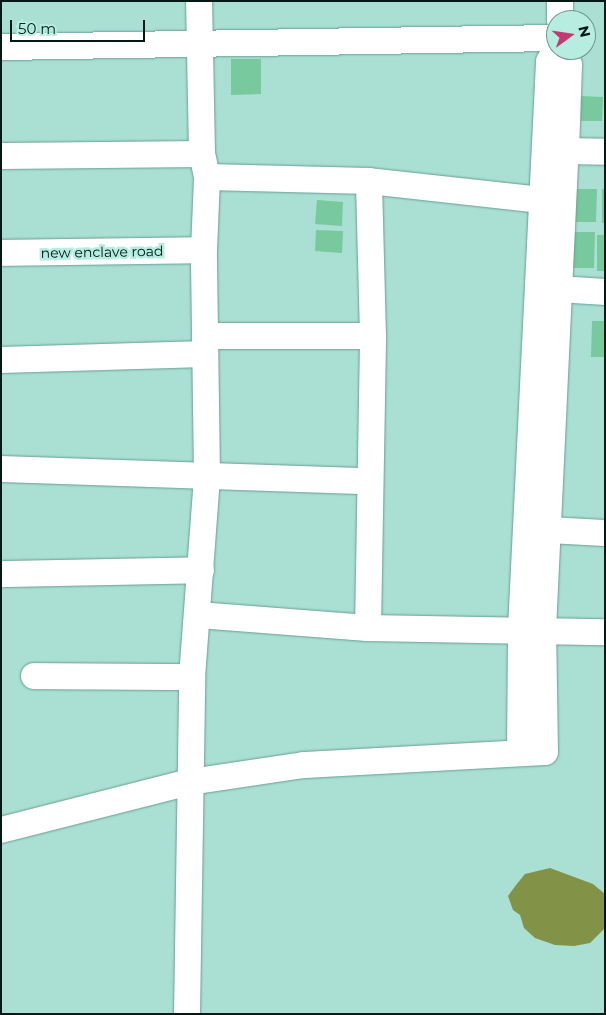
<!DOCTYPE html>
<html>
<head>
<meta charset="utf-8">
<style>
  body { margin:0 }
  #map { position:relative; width:606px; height:1015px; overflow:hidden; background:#aae0d4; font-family:Montserrat,sans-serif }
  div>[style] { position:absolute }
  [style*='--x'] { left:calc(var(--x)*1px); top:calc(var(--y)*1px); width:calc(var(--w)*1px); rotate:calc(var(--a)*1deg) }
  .water>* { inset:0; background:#829247 }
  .building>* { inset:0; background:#78c99d }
  .roads { filter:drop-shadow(0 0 1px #6a9e93) drop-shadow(0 0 1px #6a9e93) }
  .minor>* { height:26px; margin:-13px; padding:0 13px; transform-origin:13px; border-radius:13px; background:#fff }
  span { translate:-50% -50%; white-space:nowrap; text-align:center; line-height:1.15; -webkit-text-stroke:5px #b7ede1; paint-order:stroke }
  .street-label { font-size:14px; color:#041915 }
  .frame { position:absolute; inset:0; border:2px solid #041915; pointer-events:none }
  .north { position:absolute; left:546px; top:10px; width:50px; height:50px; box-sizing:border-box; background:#b7ede1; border:1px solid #6f988f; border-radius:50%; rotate:76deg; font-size:14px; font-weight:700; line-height:20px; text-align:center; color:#041915 }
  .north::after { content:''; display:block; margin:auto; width:18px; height:22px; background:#c33a73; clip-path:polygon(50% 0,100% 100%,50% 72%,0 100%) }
  .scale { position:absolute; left:10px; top:20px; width:135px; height:22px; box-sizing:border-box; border:2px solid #041915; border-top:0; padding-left:6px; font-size:15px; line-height:18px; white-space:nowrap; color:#041915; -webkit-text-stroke:4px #b7ede1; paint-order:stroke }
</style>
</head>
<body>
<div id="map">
  <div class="water">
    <i style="clip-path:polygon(550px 868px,593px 884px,605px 894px,605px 928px,590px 943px,574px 946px,555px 945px,535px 938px,524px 928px,520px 915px,513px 910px,508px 896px,516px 885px,525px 874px)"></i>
  </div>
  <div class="building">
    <i style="clip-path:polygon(231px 59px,261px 59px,261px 94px,231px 95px)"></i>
    <i style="clip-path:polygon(581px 96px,603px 97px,602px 121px,581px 121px)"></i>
    <i style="clip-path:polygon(572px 189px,597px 189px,596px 222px,572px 222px)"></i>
    <i style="clip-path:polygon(602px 189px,605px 189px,605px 223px,602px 223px)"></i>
    <i style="clip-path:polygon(317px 200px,343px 202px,342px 226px,315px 224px)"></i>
    <i style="clip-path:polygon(316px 230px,343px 231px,342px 253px,315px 251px)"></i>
    <i style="clip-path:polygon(568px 232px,595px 232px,594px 268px,568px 268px)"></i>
    <i style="clip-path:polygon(597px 235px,605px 235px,605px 271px,597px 271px)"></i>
    <i style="clip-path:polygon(592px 321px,605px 321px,605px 357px,591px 357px)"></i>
  </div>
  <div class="roads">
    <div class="minor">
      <i style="--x:560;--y:1;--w:19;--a:90"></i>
      <i style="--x:1;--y:47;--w:555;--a:-0.93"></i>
      <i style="--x:566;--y:151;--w:39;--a:1"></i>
      <i style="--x:1;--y:156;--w:201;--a:-0.6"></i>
      <i style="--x:207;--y:177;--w:162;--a:1.4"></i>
      <i style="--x:369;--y:181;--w:174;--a:6.3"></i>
      <i style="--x:1;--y:253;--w:203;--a:-0.8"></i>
      <i style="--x:543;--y:288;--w:62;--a:3.7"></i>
      <i style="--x:205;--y:336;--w:168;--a:0"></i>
      <i style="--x:1;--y:360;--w:204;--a:-1.7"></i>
      <i style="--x:1;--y:469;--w:368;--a:1.9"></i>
      <i style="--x:548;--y:530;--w:57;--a:3"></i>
      <i style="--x:1;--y:574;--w:200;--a:-1.1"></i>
      <i style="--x:198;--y:615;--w:170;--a:4.4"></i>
      <i style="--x:368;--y:628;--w:237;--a:1"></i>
      <i style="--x:368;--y:628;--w:292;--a:-89"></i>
      <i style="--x:373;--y:336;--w:155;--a:-91.5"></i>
      <i style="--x:34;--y:676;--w:158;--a:0.4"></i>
      <i style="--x:520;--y:753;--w:124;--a:-89.5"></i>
      <i style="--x:521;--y:629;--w:568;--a:-87.17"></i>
      <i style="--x:549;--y:62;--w:16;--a:-63"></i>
      <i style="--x:1;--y:830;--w:195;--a:-14.3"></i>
      <i style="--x:190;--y:782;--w:115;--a:-8.5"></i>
      <i style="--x:304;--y:765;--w:241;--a:-3.1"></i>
      <i style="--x:545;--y:752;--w:122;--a:-90.9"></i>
      <i style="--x:543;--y:630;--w:480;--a:-87.3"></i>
      <i style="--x:566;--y:151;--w:86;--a:-88"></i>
      <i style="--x:569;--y:65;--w:16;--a:-108"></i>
      <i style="--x:187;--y:1014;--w:337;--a:-89.1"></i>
      <i style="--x:192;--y:677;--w:202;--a:-85.7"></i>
      <i style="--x:207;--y:476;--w:226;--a:-90.8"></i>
      <i style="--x:204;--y:250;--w:73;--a:-87.6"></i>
      <i style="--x:207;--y:177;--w:24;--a:-102"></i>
      <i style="--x:202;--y:154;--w:153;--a:-91.1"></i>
    </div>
  </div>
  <div class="street-label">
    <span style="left:102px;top:252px;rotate:-1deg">new enclave road</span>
  </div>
  <div class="frame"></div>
  <div class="north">N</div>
  <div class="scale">50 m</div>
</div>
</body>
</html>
